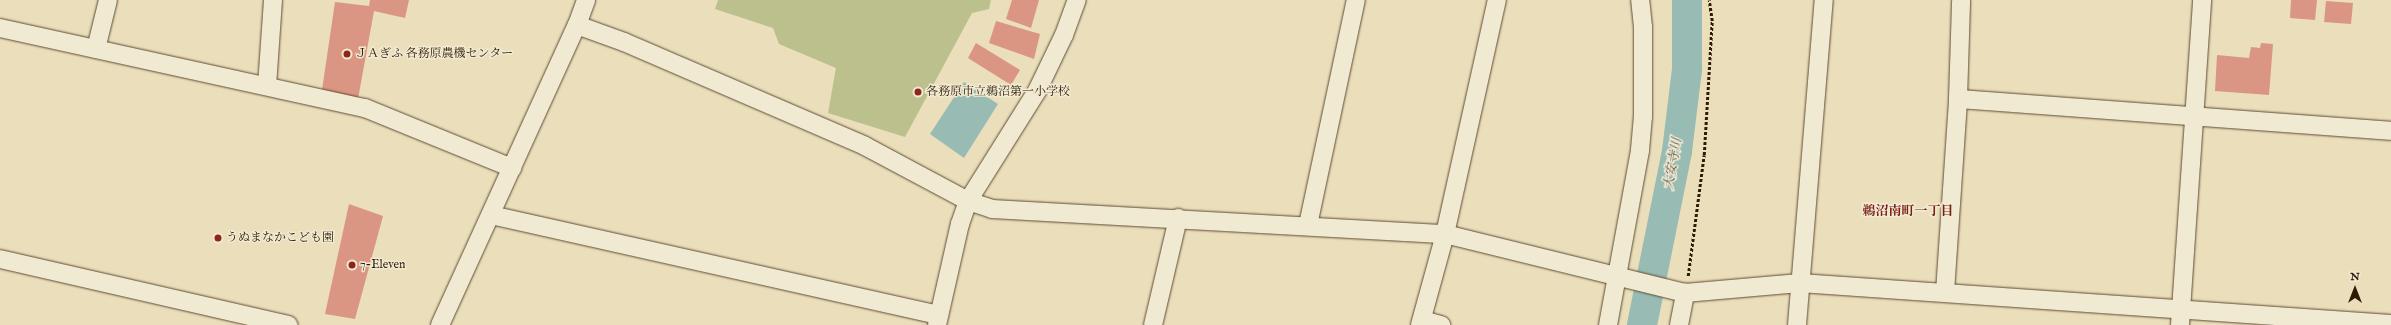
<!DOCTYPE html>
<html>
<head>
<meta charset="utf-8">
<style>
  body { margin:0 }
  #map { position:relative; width:2391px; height:325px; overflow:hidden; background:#eadebb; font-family:"IM FELL English","Noto Serif JP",serif }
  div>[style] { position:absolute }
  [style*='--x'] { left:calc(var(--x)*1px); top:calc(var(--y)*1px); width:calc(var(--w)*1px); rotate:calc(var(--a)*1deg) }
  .green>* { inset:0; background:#bbc08d }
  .water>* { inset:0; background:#98bbb4 }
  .river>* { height:30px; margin:-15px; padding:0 15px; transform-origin:15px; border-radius:15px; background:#98bbb4 }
  .building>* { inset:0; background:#db9583 }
  .path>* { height:2.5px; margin-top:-1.25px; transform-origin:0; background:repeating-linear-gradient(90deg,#2f1a04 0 3px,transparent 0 5px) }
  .roads { filter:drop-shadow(0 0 1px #5e4b32) drop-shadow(0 0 1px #5e4b32) }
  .minor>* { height:18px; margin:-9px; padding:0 9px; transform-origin:9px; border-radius:9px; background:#f1ead3 }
  .dots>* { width:11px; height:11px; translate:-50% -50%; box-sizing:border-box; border:2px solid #f1ead3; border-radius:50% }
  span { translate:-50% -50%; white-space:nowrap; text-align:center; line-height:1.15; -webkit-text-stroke:3px #f1ead3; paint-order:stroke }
  .poi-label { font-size:12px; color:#2f1a04 }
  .left { translate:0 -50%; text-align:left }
  .water-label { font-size:13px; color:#545242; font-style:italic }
  .neighbourhood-label { font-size:13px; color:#7a1f14; font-weight:700 }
  .north { position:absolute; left:2335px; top:269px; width:40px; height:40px; -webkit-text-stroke:3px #f1ead3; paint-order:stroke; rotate:0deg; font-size:11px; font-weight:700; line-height:16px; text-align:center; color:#2f1a04 }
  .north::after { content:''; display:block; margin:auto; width:14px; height:18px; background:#2f1a04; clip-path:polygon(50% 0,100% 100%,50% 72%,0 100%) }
</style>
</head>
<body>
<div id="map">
  <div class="green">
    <i style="clip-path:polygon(718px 0,991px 0,989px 9px,972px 13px,905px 137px,828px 113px,836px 68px,779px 44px,773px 28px,715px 9px)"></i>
  </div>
  <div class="water">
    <i style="clip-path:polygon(964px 82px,998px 104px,964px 158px,930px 134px)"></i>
  </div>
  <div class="river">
    <i style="--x:1642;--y:325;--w:177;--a:-78.6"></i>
    <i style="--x:1677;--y:151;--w:83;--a:-83"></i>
    <i style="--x:1687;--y:69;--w:69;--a:-90"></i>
  </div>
  <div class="building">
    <i style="clip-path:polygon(370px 0,409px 0,405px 18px,374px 11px,358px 99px,322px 90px,335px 2px,369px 6px)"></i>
    <i style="clip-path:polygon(1012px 0,1039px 0,1031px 28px,1006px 19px)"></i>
    <i style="clip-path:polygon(2291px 0,2317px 0,2315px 20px,2290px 18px)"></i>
    <i style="clip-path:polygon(2326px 1px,2353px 3px,2351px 24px,2324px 22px)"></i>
    <i style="clip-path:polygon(996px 21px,1040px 34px,1034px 59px,989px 43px)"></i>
    <i style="clip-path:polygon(976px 43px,1020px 70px,1011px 85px,968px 58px)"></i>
    <i style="clip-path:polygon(2261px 43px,2273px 44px,2269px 95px,2215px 91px,2217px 55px,2249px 58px,2251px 47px,2260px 48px)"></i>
    <i style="clip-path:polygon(349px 204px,383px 216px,355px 319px,325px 314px)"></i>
  </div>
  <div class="path">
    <i style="--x:1688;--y:276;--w:122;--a:-82.5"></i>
    <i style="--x:1704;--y:155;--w:134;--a:-86.6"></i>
    <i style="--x:1712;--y:21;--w:21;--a:-98"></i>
  </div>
  <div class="roads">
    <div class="minor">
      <i style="--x:577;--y:25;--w:50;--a:19.9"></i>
      <i style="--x:624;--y:42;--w:262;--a:23.3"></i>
      <i style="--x:865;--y:146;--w:117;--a:28.1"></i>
      <i style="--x:968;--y:201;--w:25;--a:18"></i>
      <i style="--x:992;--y:209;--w:454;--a:3.2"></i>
      <i style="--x:1445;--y:234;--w:247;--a:13.8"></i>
      <i style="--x:1685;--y:293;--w:115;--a:-5"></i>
      <i style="--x:1800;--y:283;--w:592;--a:3.97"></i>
      <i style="--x:0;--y:28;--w:374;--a:12.4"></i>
      <i style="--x:365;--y:108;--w:159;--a:22.2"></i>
      <i style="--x:96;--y:49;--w:50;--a:-76.2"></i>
      <i style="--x:267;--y:86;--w:86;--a:-86"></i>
      <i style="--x:1958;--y:99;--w:98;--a:-88.2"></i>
      <i style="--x:491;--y:215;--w:459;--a:12.6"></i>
      <i style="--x:1308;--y:225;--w:230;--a:-78"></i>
      <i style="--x:0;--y:259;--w:296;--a:12.9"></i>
      <i style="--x:1945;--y:292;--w:193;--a:-86.1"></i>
      <i style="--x:1958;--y:99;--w:434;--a:4.2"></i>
      <i style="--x:1422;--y:320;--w:20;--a:15"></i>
      <i style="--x:440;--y:325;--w:330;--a:-65.5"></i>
      <i style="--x:577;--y:25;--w:27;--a:-70"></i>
      <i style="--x:937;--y:325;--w:104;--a:-77.2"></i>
      <i style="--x:960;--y:224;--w:24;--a:-71"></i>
      <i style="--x:968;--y:201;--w:130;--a:-57.9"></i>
      <i style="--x:1037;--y:91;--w:62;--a:-64.3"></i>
      <i style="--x:1064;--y:35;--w:37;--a:-70"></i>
      <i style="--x:1153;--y:325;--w:110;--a:-76.8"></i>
      <i style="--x:1420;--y:325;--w:94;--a:-74.6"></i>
      <i style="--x:1445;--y:234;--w:240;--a:-77.5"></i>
      <i style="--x:1608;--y:325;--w:178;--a:-79.6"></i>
      <i style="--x:1640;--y:150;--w:33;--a:-85"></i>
      <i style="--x:1643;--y:117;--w:90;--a:-90"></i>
      <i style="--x:1643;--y:27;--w:27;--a:-96"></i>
      <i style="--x:1679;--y:325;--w:33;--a:-79"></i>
      <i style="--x:1797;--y:325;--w:326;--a:-85.3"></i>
      <i style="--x:2180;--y:325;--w:326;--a:-86.1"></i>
    </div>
  </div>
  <div class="dots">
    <i style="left:347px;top:54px;background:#8f2418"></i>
    <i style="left:918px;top:92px;background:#8f2418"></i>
    <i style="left:218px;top:238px;background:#8f2418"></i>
    <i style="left:352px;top:265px;background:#8f2418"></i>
  </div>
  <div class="poi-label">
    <span class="left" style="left:355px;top:54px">ＪＡぎふ 各務原農機センター</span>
    <span class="left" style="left:926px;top:92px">各務原市立鵜沼第一小学校</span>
    <span class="left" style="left:226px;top:238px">うぬまなかこども園</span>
    <span class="left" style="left:360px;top:265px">7-Eleven</span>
  </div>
  <div class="water-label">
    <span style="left:1674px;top:164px;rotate:-80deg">大安寺川</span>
  </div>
  <div class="neighbourhood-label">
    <span style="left:1908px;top:212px">鵜沼南町一丁目</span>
  </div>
  <div class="north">N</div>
</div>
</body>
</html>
